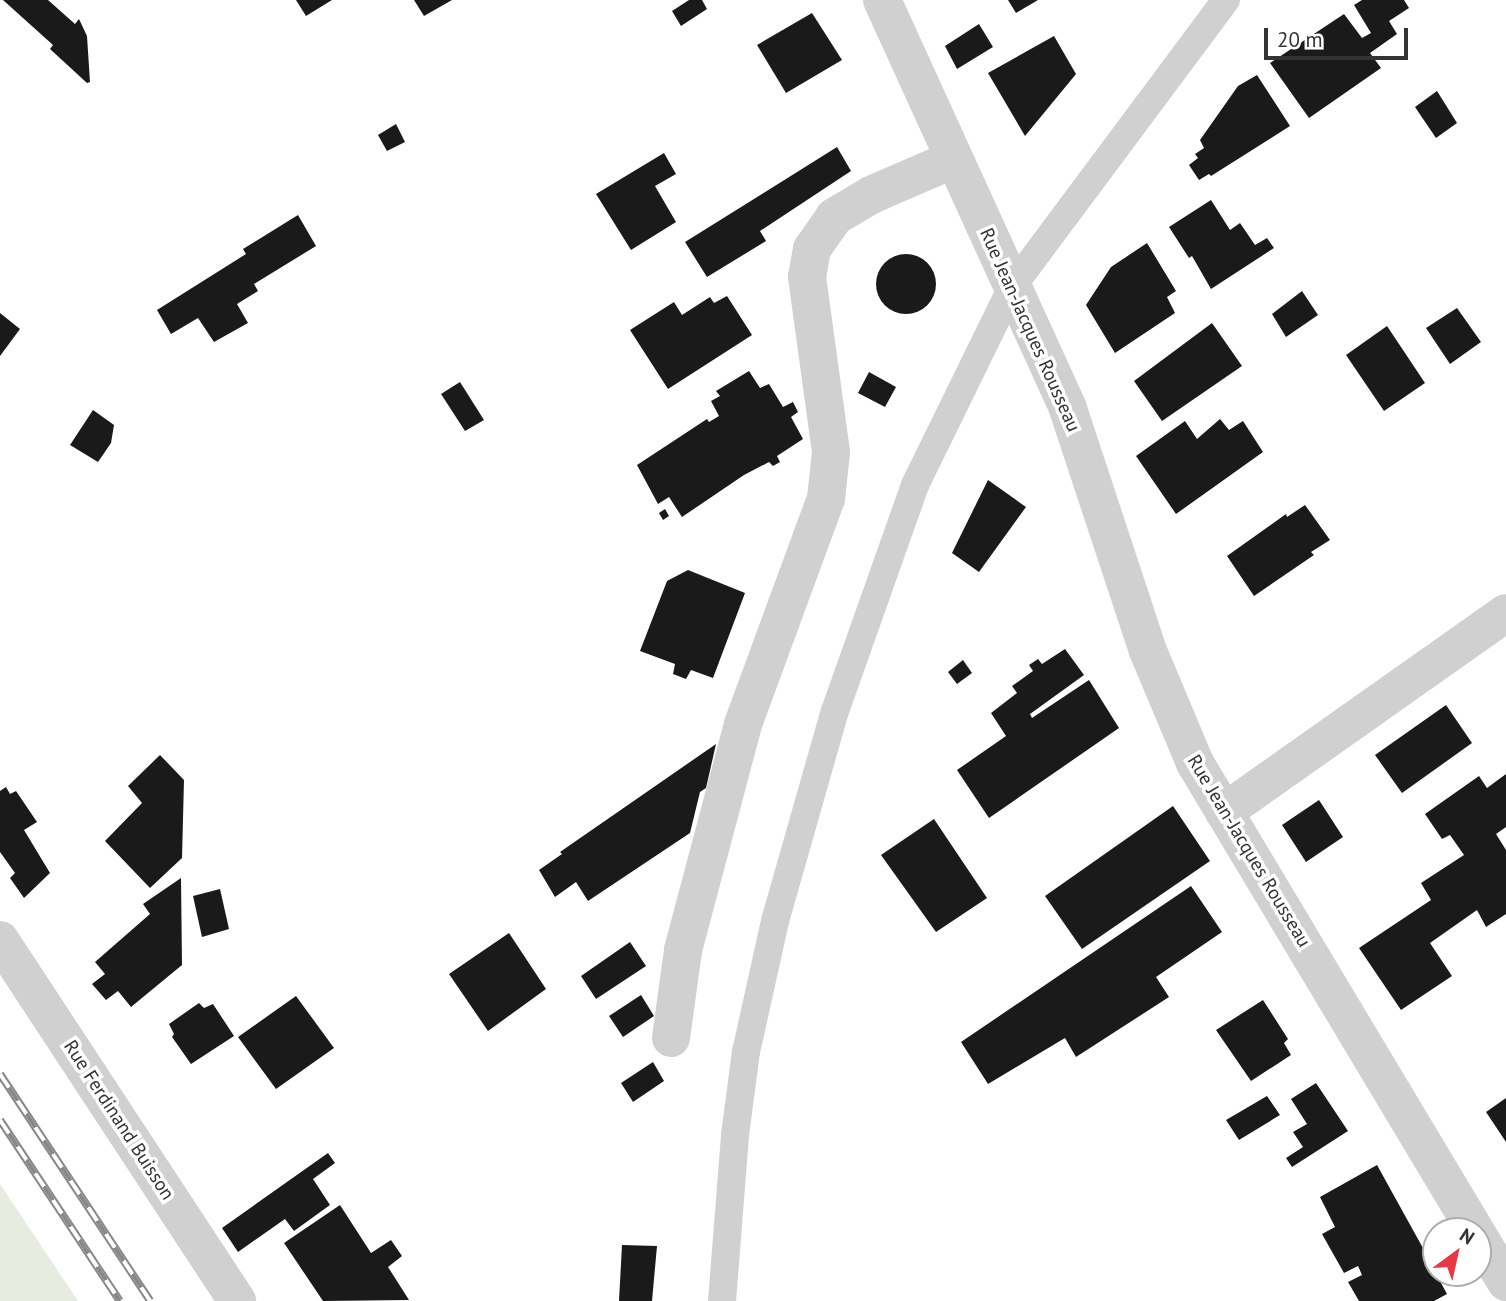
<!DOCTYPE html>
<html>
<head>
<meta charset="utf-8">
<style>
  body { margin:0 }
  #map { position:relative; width:1506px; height:1301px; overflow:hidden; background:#fff; font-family:"PT Sans",sans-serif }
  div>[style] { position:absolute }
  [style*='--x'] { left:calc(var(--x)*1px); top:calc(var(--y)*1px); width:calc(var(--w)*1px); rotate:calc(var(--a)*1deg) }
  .green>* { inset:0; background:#e6ecdf }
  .building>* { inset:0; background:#1a1a1a }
  .round { border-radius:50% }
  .service>* { height:28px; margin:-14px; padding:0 14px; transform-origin:14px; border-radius:14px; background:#d0d0d0 }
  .minor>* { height:38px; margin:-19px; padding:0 19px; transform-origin:19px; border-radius:19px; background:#d0d0d0 }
  .tertiary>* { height:38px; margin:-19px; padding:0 19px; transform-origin:19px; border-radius:19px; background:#d0d0d0 }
  .rail>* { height:8px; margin-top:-4px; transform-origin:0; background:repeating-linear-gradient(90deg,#fff 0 16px,#888 0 32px); box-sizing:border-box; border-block:2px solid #888 }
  span { translate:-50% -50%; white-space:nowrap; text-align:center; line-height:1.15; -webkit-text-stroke:7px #fff; paint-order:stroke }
  .street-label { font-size:19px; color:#333 }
  .north { position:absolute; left:1422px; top:1217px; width:70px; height:70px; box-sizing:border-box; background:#fff; border:2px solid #adadad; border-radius:50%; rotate:33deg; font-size:19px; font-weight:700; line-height:28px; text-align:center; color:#333 }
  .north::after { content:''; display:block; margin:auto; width:24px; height:32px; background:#e63946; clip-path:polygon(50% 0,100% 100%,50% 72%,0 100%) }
  .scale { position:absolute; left:1264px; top:28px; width:144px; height:32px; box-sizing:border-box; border:4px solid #333; border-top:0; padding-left:9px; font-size:21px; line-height:24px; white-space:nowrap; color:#333; -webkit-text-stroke:5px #fff; paint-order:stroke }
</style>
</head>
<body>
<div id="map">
  <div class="green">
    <i style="clip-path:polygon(0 1184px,78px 1301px,0 1301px)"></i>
  </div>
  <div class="building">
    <i style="clip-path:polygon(3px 0,48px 0,75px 24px,79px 19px,87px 36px,90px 82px,87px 83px,50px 49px,53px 45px)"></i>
    <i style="clip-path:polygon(296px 0,332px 0,306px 16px)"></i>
    <i style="clip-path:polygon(414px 0,452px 0,424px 16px)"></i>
    <i style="clip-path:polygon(689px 0,702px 0,707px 9px,681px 26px,672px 11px)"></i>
    <i style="clip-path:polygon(1008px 0,1038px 0,1016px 13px)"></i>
    <i style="clip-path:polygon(1362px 0,1404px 0,1409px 8px,1389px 21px,1397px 34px,1370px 53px,1381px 68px,1309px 118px,1270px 63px,1344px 14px,1362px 38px,1371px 33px,1354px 5px)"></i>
    <i style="clip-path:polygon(812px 13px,842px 60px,786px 93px,757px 45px)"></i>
    <i style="clip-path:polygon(979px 24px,993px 47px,957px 69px,945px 46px)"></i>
    <i style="clip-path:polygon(1054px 36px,1076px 74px,1025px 136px,988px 73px)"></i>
    <i style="clip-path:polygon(1257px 75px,1290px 126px,1211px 176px,1209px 174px,1199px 180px,1189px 165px,1198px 158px,1195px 154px,1204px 148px,1200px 140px,1238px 86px)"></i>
    <i style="clip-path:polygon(1437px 91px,1457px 123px,1436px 138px,1415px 107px)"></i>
    <i style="clip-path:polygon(396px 124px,405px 142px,387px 151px,378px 135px)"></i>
    <i style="clip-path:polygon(837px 147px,851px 171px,760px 231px,766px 241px,707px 277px,685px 242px)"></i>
    <i style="clip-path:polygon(664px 153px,676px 174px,655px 186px,676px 222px,631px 250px,596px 194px)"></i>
    <i style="clip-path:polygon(1211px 200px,1230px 230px,1240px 223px,1255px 245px,1267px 238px,1274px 248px,1211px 289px,1192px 256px,1189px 258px,1169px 227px)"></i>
    <i style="clip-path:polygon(298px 215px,316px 246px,254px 284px,258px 291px,237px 304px,248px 323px,214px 342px,198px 318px,171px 334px,157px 310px,246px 254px,243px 249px)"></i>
    <i style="clip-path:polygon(1147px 243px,1176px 291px,1167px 297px,1175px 313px,1115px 353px,1086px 305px,1111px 267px)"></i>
    <i class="round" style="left:876px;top:254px;width:60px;height:60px"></i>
    <i style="clip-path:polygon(1302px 291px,1318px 315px,1286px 337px,1272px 314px)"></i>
    <i style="clip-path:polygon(727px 296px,752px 335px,668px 389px,630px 330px,674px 302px,682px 315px,710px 297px,714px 303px)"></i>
    <i style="clip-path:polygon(1457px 308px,1481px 342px,1450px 364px,1426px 328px)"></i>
    <i style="clip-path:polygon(0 313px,20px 329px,0 356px)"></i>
    <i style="clip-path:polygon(1212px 323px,1242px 366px,1162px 421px,1134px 381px)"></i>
    <i style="clip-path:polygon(1387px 326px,1425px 383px,1384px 411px,1346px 355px)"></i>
    <i style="clip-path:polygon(749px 371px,760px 388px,769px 384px,783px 407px,793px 402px,798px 412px,791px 417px,803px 439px,777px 456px,780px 462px,773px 466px,769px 462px,744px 475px,682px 517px,669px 497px,658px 504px,637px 465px,707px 419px,709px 422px,719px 416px,711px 401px,720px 396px,716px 391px)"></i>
    <i style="clip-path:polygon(869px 372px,896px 387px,885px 407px,858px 393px)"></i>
    <i style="clip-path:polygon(460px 382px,484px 420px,465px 431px,441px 394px)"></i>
    <i style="clip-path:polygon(93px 410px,114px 425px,111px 443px,98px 462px,70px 445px)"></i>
    <i style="clip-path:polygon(1220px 419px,1229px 430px,1243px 421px,1263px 452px,1176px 514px,1136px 456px,1185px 421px,1197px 439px)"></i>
    <i style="clip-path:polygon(988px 480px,1026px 507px,979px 572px,952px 553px)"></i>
    <i style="clip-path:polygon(1305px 505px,1330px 540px,1311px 552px,1314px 555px,1254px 596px,1227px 556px,1286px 514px,1287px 517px)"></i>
    <i style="clip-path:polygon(665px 509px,669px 516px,663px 520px,659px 513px)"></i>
    <i style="clip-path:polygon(688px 570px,745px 593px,713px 678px,691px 670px,686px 679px,673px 674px,675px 664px,640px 651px,667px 581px)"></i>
    <i style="clip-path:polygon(1065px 649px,1084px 675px,1030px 714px,1032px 718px,1089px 680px,1119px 728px,989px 818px,957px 770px,1006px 736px,991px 713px,1017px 693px,1012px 686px,1033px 671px,1029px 665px,1038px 659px,1042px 664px)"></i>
    <i style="clip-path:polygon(963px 660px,972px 673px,957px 684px,948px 672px)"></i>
    <i style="clip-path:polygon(1446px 705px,1472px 743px,1402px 793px,1375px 755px)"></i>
    <i style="clip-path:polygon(716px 744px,706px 788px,700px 792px,690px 833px,588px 901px,576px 882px,555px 897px,539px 870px,562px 854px,560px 852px)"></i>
    <i style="clip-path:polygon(160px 755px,184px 780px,182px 858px,150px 888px,105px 841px,142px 803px,128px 786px)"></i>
    <i style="clip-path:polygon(1506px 774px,1506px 827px,1496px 834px,1506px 850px,1506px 914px,1486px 927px,1477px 910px,1430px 943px,1452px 976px,1401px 1010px,1359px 948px,1431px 900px,1421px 883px,1464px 855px,1450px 835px,1442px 839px,1425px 814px,1479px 776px,1487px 788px)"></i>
    <i style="clip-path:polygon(6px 787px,10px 794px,16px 791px,37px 822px,24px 830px,50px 873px,24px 898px,10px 878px,15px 873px,0 852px,0 791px)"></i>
    <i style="clip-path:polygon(1319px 800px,1343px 837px,1306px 862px,1282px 825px)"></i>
    <i style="clip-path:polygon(1173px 806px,1210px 861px,1082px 949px,1045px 896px)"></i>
    <i style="clip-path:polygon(934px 819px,987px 898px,936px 932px,881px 855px)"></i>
    <i style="clip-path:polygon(181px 878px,182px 965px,131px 1007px,118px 991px,106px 1000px,92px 984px,105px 974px,95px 962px,150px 914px,143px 904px)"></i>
    <i style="clip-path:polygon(1191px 886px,1222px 932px,1156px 977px,1169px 997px,1076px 1057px,1065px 1038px,988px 1084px,961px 1042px)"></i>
    <i style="clip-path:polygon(220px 889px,229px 929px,202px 937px,193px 896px)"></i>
    <i style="clip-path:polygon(509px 933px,546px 989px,488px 1031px,449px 974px)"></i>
    <i style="clip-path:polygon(630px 942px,646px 966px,596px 999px,581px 976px)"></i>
    <i style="clip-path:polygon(641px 995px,654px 1016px,623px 1037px,609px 1016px)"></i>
    <i style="clip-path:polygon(296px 996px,334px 1048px,276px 1089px,238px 1037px)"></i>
    <i style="clip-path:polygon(1263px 1000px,1288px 1039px,1284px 1043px,1291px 1055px,1251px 1081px,1216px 1030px)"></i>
    <i style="clip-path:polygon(199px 1003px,204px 1008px,213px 1004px,234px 1036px,191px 1064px,172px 1037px,174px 1034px,169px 1024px)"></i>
    <i style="clip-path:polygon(653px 1062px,664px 1081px,633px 1102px,621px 1083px)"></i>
    <i style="clip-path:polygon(1316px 1083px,1348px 1131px,1292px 1167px,1286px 1158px,1303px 1147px,1293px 1132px,1307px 1124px,1291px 1099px)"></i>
    <i style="clip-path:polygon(1267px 1096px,1280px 1115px,1239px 1140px,1226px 1120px)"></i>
    <i style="clip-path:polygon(1506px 1098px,1506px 1142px,1486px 1112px)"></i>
    <i style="clip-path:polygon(328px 1153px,335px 1163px,313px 1179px,330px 1205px,294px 1231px,285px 1219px,238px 1252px,222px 1228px)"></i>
    <i style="clip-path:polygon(1377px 1165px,1429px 1259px,1436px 1256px,1436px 1267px,1433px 1268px,1447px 1294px,1434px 1301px,1359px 1301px,1348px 1282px,1362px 1275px,1358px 1266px,1344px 1273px,1322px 1234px,1335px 1227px,1320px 1197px)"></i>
    <i style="clip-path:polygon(340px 1205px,371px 1253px,391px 1240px,402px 1256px,388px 1267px,409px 1300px,323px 1301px,284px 1243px)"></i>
    <i style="clip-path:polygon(622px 1245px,657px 1246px,652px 1301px,619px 1301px)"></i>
  </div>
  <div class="service">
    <i style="--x:722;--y:1301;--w:167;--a:-85.5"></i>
    <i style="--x:735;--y:1135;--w:84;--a:-82.5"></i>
    <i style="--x:746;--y:1052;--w:134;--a:-77.5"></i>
    <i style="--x:775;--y:921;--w:218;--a:-74.1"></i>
    <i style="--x:835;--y:711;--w:240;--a:-70.5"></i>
    <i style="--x:915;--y:485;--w:220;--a:-63.9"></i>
    <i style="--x:1012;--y:287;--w:358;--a:-53.3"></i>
  </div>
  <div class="minor">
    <i style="--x:1224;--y:812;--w:345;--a:-35.2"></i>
    <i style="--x:0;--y:940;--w:432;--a:56.7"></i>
    <i style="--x:671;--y:1038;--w:89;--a:-82.2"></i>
    <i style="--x:683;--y:950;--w:234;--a:-75.1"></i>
    <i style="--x:743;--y:724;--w:240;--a:-69.8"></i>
    <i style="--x:826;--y:499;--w:47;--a:-83.9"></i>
    <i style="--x:831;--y:452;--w:177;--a:-97.8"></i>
    <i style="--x:807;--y:277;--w:28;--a:-80"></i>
    <i style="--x:812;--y:249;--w:39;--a:-55"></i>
    <i style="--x:834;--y:217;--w:43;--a:-30.7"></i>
    <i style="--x:871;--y:195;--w:90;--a:-23.4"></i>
  </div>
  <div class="tertiary">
    <i style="--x:882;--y:0;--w:449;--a:65.5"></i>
    <i style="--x:1068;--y:409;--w:255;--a:71.7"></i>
    <i style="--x:1148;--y:651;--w:121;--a:67.2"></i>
    <i style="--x:1195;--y:763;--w:605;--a:59.07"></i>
  </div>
  <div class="rail">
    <i style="--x:0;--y:1074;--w:272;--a:56.5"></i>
    <i style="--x:0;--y:1120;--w:217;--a:56.5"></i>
  </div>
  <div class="street-label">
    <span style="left:1030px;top:330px;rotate:66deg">Rue Jean-Jacques Rousseau</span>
    <span style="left:1249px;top:851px;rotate:59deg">Rue Jean-Jacques Rousseau</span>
    <span style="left:119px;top:1120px;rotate:57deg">Rue Ferdinand Buisson</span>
  </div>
  <div class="north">N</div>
  <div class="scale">20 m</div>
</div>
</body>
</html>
